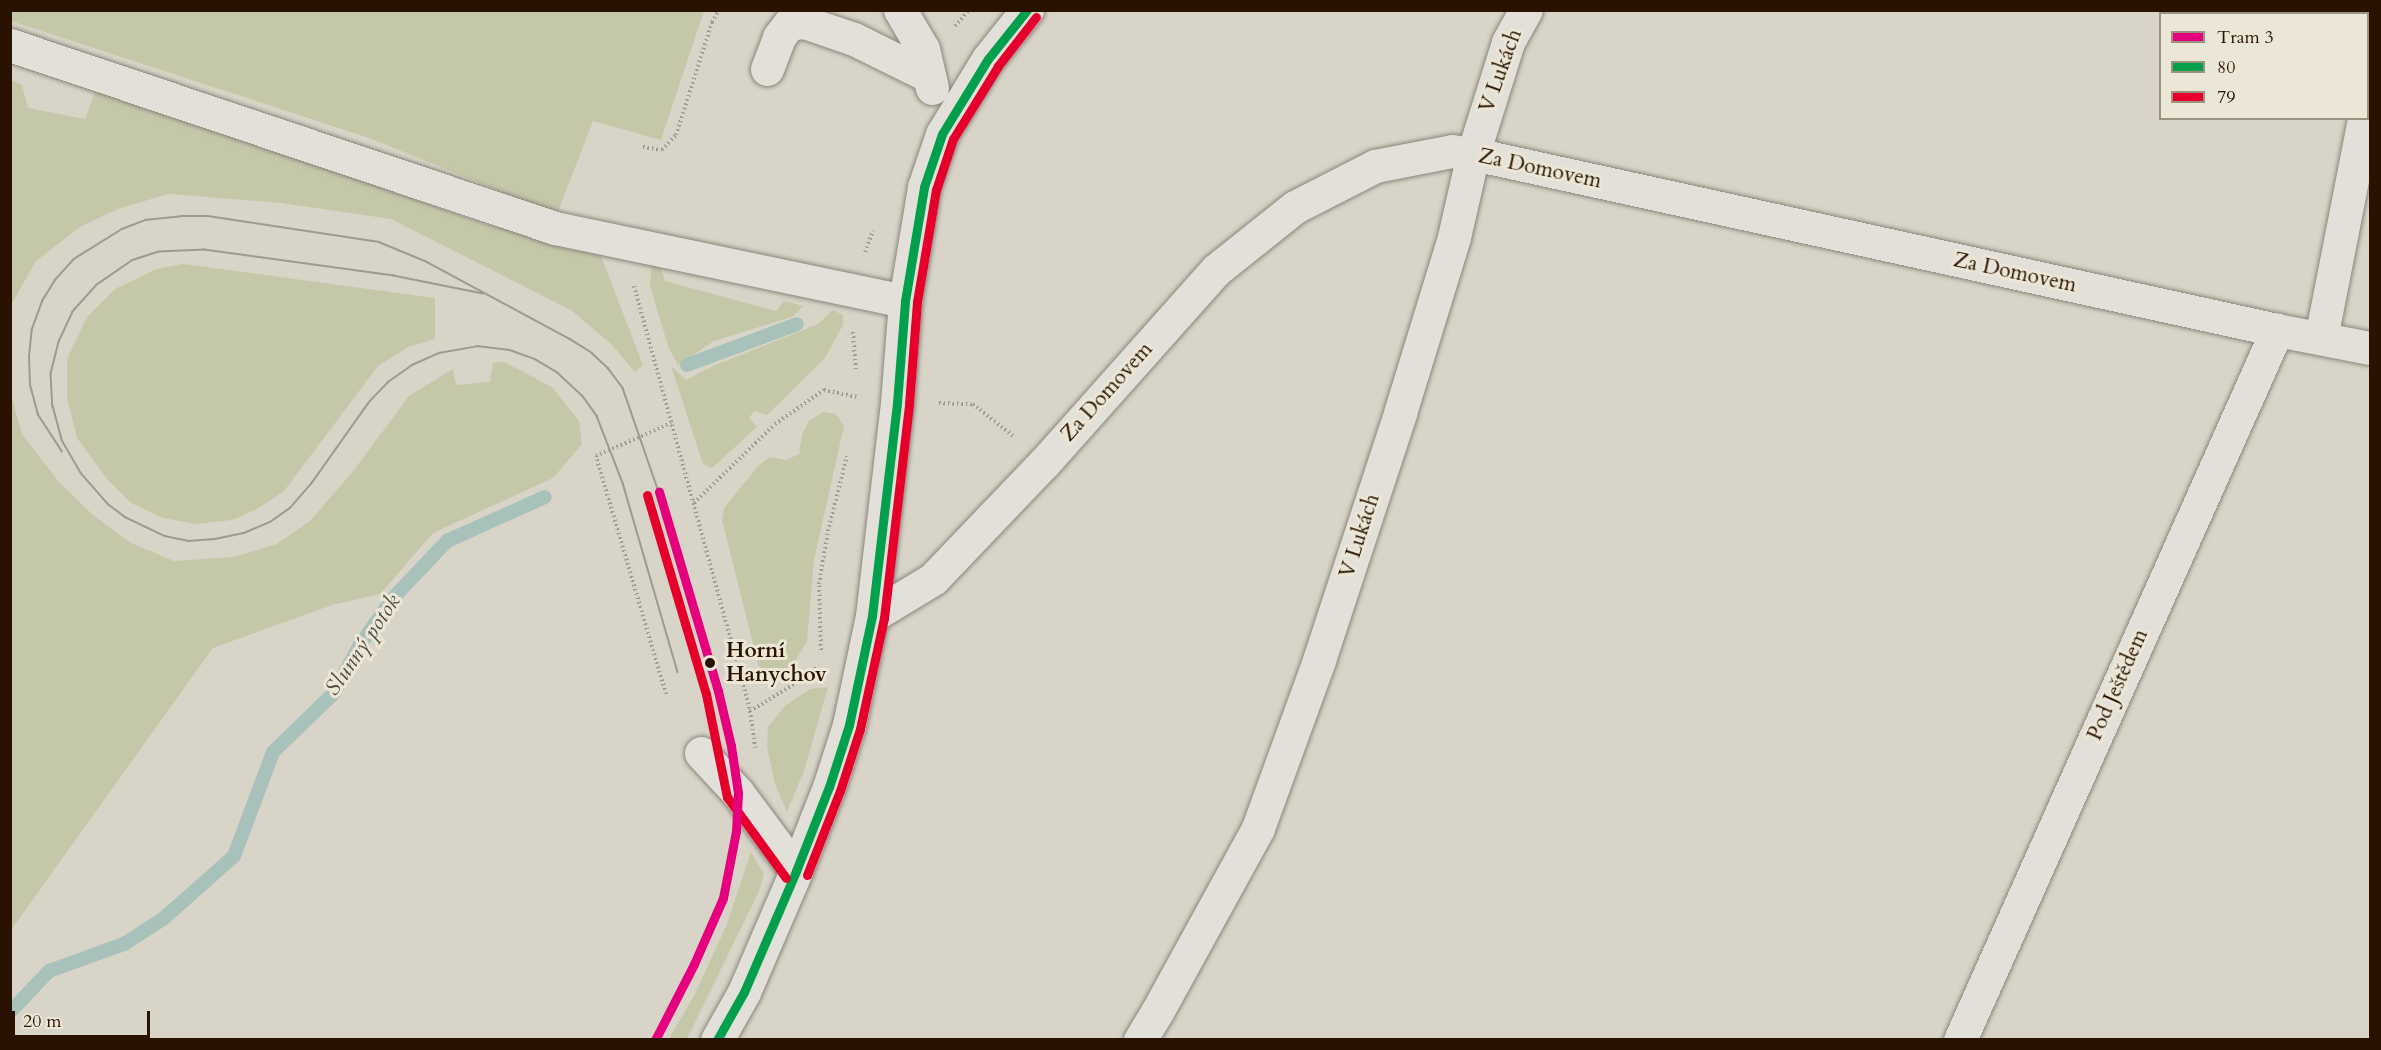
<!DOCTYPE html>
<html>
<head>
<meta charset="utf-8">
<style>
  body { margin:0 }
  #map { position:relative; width:2381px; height:1050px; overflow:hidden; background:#d8d4c7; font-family:Cardo,serif }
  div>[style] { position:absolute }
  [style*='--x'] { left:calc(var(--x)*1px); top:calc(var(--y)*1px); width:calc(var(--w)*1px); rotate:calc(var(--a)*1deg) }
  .green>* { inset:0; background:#c4c8a9 }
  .stream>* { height:14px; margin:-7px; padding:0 7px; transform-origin:7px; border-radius:7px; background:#a8c1ba }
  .path>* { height:4px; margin-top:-2px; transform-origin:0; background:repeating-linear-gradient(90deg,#9e9992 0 1.5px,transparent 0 4.5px) }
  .roads { filter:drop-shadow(0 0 2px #8a857b) drop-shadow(0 0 2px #8a857b) }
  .minor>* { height:33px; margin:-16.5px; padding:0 16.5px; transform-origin:16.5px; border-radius:16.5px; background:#e2e0d9 }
  .tram>* { height:1.5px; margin:-0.75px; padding:0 0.75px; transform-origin:0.75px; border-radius:0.75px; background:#9e9992 }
  .bus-1>* { height:9px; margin:-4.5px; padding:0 4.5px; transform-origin:4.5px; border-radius:4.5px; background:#029f4d }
  .bus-2>* { height:9px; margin:-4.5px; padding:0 4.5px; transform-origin:4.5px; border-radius:4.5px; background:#e4002b }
  .tram-1>* { height:9px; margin:-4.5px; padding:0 4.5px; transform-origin:4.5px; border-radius:4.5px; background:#e5007d }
  .dots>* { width:16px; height:16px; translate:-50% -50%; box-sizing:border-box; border:3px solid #ebe6d5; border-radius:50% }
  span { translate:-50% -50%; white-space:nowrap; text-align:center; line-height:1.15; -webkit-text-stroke:6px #ebe6d5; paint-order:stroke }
  .street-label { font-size:21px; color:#291200 }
  .stop-label { font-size:21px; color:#291200; font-weight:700 }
  .left { translate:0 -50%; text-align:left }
  .water-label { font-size:22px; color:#4e4c3f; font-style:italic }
  .frame { position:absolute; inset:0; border:12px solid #291200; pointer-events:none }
  .legend { position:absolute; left:2159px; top:12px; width:210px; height:108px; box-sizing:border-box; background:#ebe6d5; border:2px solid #9d9180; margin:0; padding:8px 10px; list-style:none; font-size:18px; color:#291200 }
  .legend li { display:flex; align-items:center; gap:12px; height:30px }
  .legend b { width:30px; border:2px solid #9d9180 }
  .scale { position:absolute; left:12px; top:1011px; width:138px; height:27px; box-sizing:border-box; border:3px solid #291200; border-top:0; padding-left:8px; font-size:18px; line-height:21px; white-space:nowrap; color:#291200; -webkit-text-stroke:4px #ebe6d5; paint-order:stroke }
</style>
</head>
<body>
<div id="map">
  <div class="green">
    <i style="clip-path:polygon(11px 10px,704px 11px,661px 140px,593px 121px,557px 214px,369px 138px,11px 21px)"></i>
    <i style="clip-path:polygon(11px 80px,22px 85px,28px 108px,85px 119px,96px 89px,121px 95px,484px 224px,599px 251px,643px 365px,635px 372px,612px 345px,571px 310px,391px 219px,281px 203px,168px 194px,118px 209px,80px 227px,36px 261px,11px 305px)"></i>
    <i style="clip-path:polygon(652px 260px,659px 264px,665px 281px,776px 311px,784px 301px,803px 306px,792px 317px,714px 341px,678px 365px,669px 349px,650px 286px)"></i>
    <i style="clip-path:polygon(183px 264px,435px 298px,435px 339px,408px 347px,378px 366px,284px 491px,257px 509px,232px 520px,196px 524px,163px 518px,131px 503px,108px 480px,77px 438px,67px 397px,67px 359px,87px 317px,115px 289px,157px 269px)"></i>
    <i style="clip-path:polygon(833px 310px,843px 315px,843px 325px,825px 358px,767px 415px,754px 411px,749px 418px,757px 427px,712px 468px,703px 464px,671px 366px,686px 380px,713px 366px,818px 324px)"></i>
    <i style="clip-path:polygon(504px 362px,552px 387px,579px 421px,582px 444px,553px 478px,433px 533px,380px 594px,332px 605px,213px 648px,11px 930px,11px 395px,22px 434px,59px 482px,93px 515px,131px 543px,174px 561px,234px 557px,277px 544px,310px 521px,354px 470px,409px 396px,453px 369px,456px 385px,490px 382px,493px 363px)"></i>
    <i style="clip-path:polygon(823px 412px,836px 414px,844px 426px,814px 560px,807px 641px,785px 679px,768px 681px,760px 672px,722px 520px,724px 508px,758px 466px,770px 457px,786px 460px,799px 454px,802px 435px,809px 421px)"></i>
    <i style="clip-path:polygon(828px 687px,804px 771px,787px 812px,775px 784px,767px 747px,768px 727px,785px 706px,810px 689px)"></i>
    <i style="clip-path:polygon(751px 852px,764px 874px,759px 891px,687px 1039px,669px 1039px,695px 994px,727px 924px)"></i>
  </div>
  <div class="stream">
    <i style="--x:687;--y:365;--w:117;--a:-20.4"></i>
    <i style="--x:10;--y:1012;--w:57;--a:-46.4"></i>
    <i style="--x:49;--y:971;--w:80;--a:-19.8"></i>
    <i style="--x:124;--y:944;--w:46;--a:-32.7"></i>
    <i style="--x:163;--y:919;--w:95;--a:-41.6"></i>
    <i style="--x:234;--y:856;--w:111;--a:-69.4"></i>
    <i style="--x:273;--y:752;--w:83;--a:-44"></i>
    <i style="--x:333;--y:694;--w:56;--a:-61.1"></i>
    <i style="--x:360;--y:645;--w:57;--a:-54.9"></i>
    <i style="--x:393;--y:598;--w:79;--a:-46.5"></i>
    <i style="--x:447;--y:541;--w:107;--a:-24.2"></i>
  </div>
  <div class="path">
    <i style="--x:955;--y:26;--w:21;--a:-49"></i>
    <i style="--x:643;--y:147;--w:19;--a:9"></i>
    <i style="--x:662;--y:150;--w:21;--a:-47"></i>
    <i style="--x:676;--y:135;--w:119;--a:-72.3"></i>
    <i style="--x:712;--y:22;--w:14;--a:-60"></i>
    <i style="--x:865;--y:252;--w:23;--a:-70"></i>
    <i style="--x:634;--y:286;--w:441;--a:74.7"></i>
    <i style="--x:750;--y:711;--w:37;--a:82"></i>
    <i style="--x:853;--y:332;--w:40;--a:85.7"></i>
    <i style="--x:939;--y:403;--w:34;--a:2"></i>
    <i style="--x:973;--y:404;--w:51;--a:38.7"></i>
    <i style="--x:694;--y:503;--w:113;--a:-44.3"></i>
    <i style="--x:775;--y:424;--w:60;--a:-34.8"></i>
    <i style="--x:824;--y:390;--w:34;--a:12"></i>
    <i style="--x:821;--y:650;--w:66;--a:-91.7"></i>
    <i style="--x:819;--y:584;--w:54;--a:-80.4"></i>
    <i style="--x:828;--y:531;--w:77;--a:-75.8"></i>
    <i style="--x:666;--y:694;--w:248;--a:-106.4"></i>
    <i style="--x:596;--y:456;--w:82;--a:-23.7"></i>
    <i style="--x:750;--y:711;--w:69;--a:-31.4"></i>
    <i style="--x:809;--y:675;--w:14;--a:-45"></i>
  </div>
  <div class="roads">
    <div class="minor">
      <i style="--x:900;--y:10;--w:45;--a:59.5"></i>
      <i style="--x:923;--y:49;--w:40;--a:77"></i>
      <i style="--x:10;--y:45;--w:575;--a:18.56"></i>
      <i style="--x:555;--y:228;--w:358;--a:11.8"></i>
      <i style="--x:767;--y:69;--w:34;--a:-69"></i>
      <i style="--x:779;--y:37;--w:16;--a:-52"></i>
      <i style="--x:789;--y:24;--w:15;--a:-8"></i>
      <i style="--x:804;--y:22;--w:53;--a:18.8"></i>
      <i style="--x:854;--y:39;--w:84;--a:26.3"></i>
      <i style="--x:2368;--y:101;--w:16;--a:-83"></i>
      <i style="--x:2321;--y:338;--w:224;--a:-78.9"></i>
      <i style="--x:872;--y:616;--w:71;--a:-31.2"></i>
      <i style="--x:933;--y:579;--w:162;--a:-46.3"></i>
      <i style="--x:1045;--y:462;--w:257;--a:-48.3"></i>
      <i style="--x:1216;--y:270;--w:101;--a:-38.6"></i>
      <i style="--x:1295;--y:207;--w:90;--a:-27.1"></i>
      <i style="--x:1375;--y:166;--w:78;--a:-11"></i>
      <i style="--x:1452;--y:151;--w:41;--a:9.9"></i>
      <i style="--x:1492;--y:158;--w:804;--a:12.36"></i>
      <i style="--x:2277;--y:330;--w:95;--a:11"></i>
      <i style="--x:701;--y:753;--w:54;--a:47.2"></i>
      <i style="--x:738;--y:793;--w:97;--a:53.4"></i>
      <i style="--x:717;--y:1040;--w:55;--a:-60.6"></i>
      <i style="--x:744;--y:992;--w:132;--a:-66.7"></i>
      <i style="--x:796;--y:871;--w:90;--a:-68.6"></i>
      <i style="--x:829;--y:787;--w:65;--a:-72.1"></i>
      <i style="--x:849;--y:725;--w:111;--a:-78.1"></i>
      <i style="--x:872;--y:616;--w:214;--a:-83.3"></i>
      <i style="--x:897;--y:403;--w:102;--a:-85.5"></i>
      <i style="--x:905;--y:301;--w:116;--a:-80.5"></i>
      <i style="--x:924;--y:187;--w:56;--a:-71.2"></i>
      <i style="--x:942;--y:134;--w:88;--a:-58.5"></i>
      <i style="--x:988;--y:59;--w:63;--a:-51.5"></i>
      <i style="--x:1140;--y:1040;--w:33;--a:-59"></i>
      <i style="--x:1157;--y:1012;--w:210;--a:-61.2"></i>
      <i style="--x:1258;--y:828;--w:179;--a:-70"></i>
      <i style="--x:1319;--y:660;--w:260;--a:-71.8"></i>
      <i style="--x:1400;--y:413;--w:184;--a:-72.9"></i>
      <i style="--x:1454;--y:237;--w:85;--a:-77.1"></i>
      <i style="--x:1473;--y:154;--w:117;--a:-72.6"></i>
      <i style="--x:1508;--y:42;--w:37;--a:-61"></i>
      <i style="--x:1960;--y:1040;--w:778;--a:-65.94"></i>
    </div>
  </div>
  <div class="tram">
    <i style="--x:483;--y:294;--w:91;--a:-168.6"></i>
    <i style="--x:394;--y:276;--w:191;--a:-172.2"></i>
    <i style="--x:205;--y:250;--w:46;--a:177.5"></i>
    <i style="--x:159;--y:252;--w:28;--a:162"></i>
    <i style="--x:132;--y:261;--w:42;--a:145.6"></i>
    <i style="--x:97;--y:285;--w:36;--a:132"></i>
    <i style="--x:73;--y:312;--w:33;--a:115"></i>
    <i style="--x:59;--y:342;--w:32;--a:104"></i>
    <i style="--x:51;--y:373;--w:33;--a:87"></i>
    <i style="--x:53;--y:406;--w:35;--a:75"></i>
    <i style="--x:62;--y:440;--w:38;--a:60"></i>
    <i style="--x:81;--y:473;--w:41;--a:48.9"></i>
    <i style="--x:108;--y:504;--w:21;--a:37"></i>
    <i style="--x:125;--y:517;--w:44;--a:25.4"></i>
    <i style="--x:165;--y:536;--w:24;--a:12"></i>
    <i style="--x:188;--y:541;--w:27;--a:-4"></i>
    <i style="--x:215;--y:539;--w:30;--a:-12"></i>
    <i style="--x:244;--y:533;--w:28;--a:-23"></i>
    <i style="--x:270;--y:522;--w:24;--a:-35"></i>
    <i style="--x:290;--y:508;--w:32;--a:-49"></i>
    <i style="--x:311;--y:484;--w:100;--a:-54.7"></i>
    <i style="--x:369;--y:402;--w:28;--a:-46"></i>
    <i style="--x:388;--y:382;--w:29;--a:-35"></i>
    <i style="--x:412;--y:365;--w:30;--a:-24"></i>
    <i style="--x:439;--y:353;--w:39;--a:-10"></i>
    <i style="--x:477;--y:346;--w:33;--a:7"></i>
    <i style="--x:510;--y:350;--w:27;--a:20"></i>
    <i style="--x:535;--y:359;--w:27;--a:31"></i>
    <i style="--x:558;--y:373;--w:33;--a:43"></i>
    <i style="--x:582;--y:395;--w:26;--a:54"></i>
    <i style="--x:597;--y:416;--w:72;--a:68.8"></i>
    <i style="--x:623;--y:483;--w:197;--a:73.8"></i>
    <i style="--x:62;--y:452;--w:44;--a:-123"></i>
    <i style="--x:38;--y:415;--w:31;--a:-105"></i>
    <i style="--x:30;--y:385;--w:29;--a:-92"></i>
    <i style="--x:29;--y:356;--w:27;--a:-84"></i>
    <i style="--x:32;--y:329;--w:30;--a:-70"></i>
    <i style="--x:42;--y:301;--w:25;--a:-58"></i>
    <i style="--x:55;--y:280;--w:28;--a:-48"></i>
    <i style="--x:74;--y:259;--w:57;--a:-32"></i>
    <i style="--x:122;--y:229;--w:25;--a:-21"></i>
    <i style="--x:145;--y:220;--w:36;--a:-6"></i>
    <i style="--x:181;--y:216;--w:27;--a:0"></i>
    <i style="--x:208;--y:216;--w:173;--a:8.6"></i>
    <i style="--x:379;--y:242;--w:50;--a:22.4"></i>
    <i style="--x:425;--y:261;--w:165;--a:28.3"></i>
    <i style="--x:570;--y:339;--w:26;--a:32"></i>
    <i style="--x:592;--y:353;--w:22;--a:43"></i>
    <i style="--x:608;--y:368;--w:25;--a:53"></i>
    <i style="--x:623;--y:388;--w:110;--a:70.9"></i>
  </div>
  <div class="bus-1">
    <i style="--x:717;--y:1040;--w:55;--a:-60.6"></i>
    <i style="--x:744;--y:992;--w:132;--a:-66.7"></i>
    <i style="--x:796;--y:871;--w:90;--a:-68.6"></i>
    <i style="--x:829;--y:787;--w:65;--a:-72.1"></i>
    <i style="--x:849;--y:725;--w:111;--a:-78.1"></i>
    <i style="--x:872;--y:616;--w:214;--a:-83.3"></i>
    <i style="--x:897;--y:403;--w:102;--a:-85.5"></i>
    <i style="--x:905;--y:301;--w:116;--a:-80.5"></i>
    <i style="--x:924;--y:187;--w:56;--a:-71.2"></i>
    <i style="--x:942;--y:134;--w:88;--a:-58.5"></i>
    <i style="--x:988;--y:59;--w:63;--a:-51.5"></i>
  </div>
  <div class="bus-2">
    <i style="--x:647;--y:495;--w:208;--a:73.5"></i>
    <i style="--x:706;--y:694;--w:105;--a:78.5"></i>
    <i style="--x:727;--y:797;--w:100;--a:53.9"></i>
    <i style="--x:807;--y:875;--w:90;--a:-68.6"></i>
    <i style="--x:840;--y:791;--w:65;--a:-72.1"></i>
    <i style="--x:860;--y:729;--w:114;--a:-77.8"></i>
    <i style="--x:884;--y:618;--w:215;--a:-83.3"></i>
    <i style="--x:909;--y:404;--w:102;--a:-85.5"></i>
    <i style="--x:917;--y:302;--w:114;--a:-80.4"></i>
    <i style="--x:936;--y:190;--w:54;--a:-71.6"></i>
    <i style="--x:953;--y:139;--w:86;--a:-58.3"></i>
    <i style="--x:998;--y:66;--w:62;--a:-52.2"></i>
  </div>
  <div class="tram-1">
    <i style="--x:655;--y:1040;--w:85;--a:-62.8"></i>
    <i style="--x:694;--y:964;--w:72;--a:-66.3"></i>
    <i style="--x:723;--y:898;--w:68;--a:-79"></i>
    <i style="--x:736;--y:831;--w:38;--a:-87"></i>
    <i style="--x:738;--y:793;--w:48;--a:-98.5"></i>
    <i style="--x:731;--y:746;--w:57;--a:-103.3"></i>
    <i style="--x:718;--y:691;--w:208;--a:-106.5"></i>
  </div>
  <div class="dots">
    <i style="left:710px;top:663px;background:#291200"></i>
  </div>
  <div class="street-label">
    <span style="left:1501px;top:71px;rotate:-70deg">V Lukách</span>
    <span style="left:1540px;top:169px;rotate:12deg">Za Domovem</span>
    <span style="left:2015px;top:273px;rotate:12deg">Za Domovem</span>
    <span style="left:1107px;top:392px;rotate:-48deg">Za Domovem</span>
    <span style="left:1360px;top:536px;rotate:-72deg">V Lukách</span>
    <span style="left:2118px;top:685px;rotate:-66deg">Pod Ještědem</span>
  </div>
  <div class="stop-label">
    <span class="left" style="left:726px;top:663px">Horní<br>Hanychov</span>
  </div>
  <div class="water-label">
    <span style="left:363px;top:645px;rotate:-56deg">Slunný potok</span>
  </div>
  <div class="frame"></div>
  <ul class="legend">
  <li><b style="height:8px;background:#e5007d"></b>Tram 3</li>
  <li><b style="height:8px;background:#029f4d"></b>80</li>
  <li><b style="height:8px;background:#e4002b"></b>79</li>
  </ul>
  <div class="scale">20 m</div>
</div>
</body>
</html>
